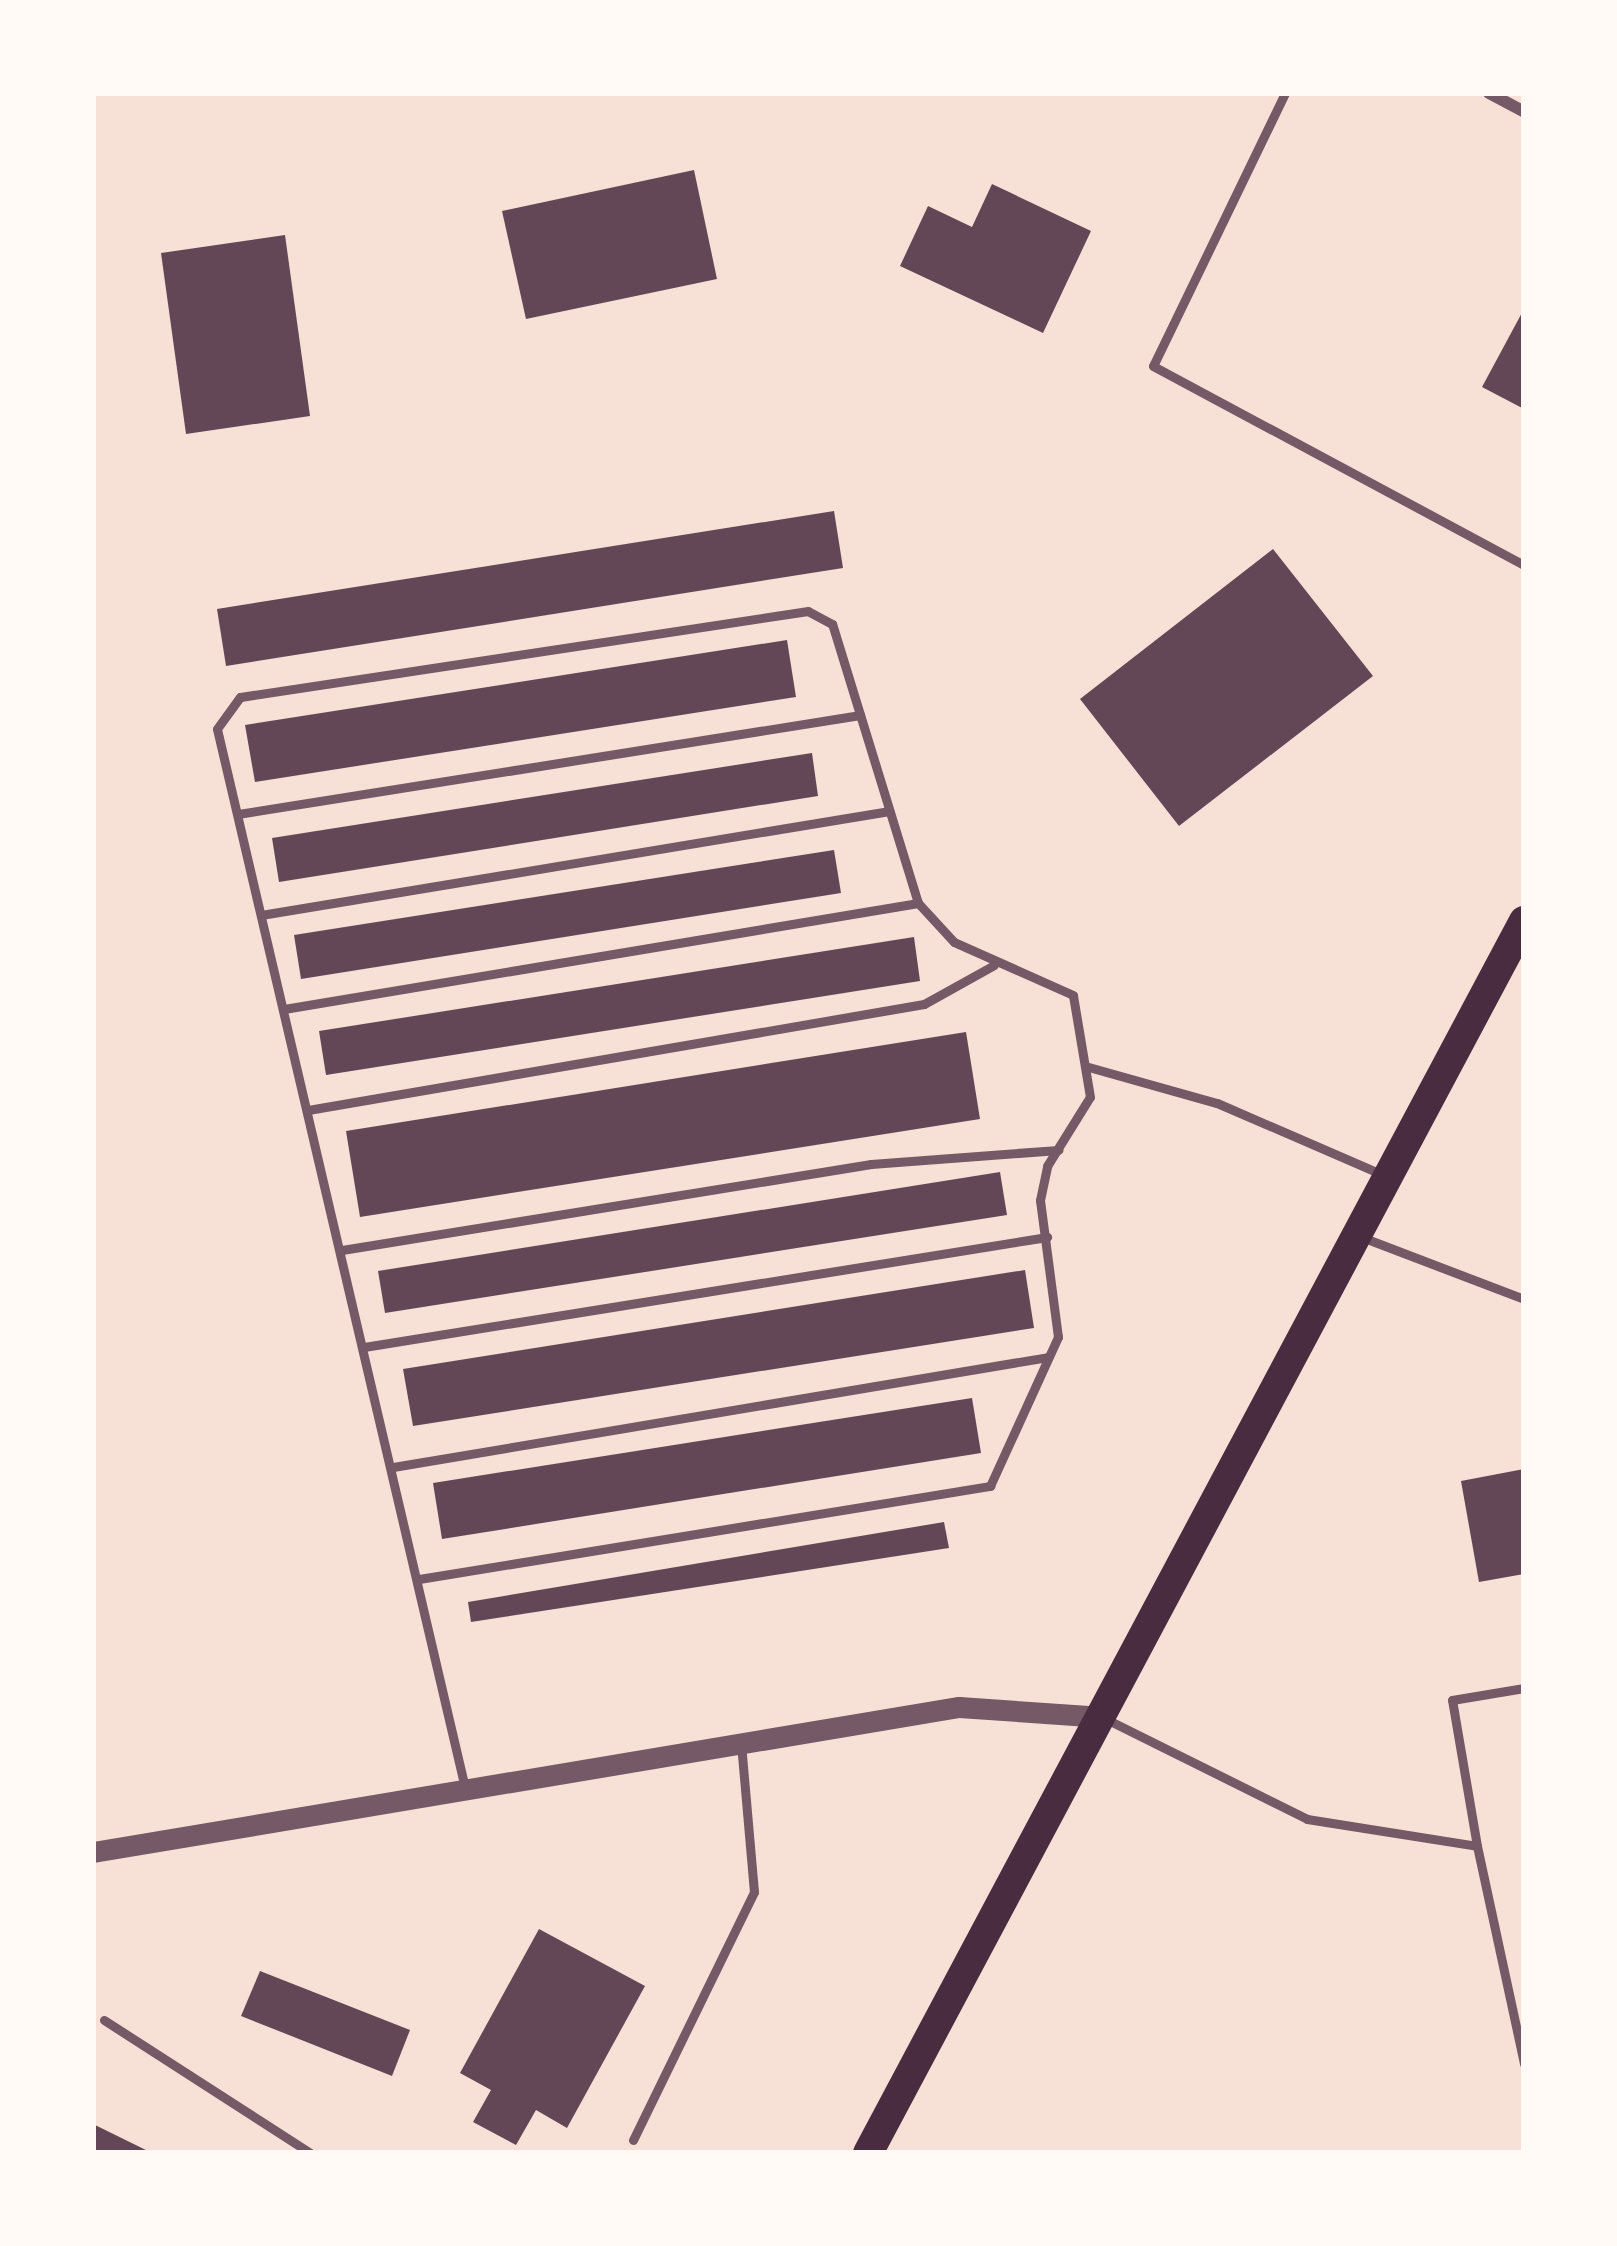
<!DOCTYPE html>
<html>
<head>
<meta charset="utf-8">
<style>
  body { margin:0 }
  #map { position:relative; width:1617px; height:2246px; overflow:hidden; background:#f7e1d7; font-family:"Golos Text",sans-serif }
  div>[style] { position:absolute }
  [style*='--x'] { left:calc(var(--x)*1px); top:calc(var(--y)*1px); width:calc(var(--w)*1px); rotate:calc(var(--a)*1deg) }
  .building>* { inset:0; background:#644757 }
  .service>* { height:9px; margin:-4.5px; padding:0 4.5px; transform-origin:4.5px; border-radius:4.5px; background:#755966 }
  .minor>* { height:12px; margin:-6px; padding:0 6px; transform-origin:6px; border-radius:6px; background:#755966 }
  .tertiary>* { height:21px; margin:-10.5px; padding:0 10.5px; transform-origin:10.5px; border-radius:10.5px; background:#755966 }
  .primary>* { height:30px; margin:-15px; padding:0 15px; transform-origin:15px; border-radius:15px; background:#4a2c40 }
  span { translate:-50% -50%; white-space:nowrap; text-align:center; line-height:1.15; -webkit-text-stroke:12px #fffaf5; paint-order:stroke }
  .frame { position:absolute; inset:0; border:96px solid #fffaf5; pointer-events:none }
</style>
</head>
<body>
<div id="map">
  <div class="building">
    <i style="clip-path:polygon(694px 170px,717px 279px,526px 319px,502px 211px)"></i>
    <i style="clip-path:polygon(992px 184px,1091px 231px,1043px 333px,900px 266px,928px 206px,972px 227px)"></i>
    <i style="clip-path:polygon(285px 235px,310px 416px,186px 434px,161px 253px)"></i>
    <i style="clip-path:polygon(1524px 309px,1524px 409px,1482px 387px)"></i>
    <i style="clip-path:polygon(834px 511px,843px 568px,226px 666px,217px 609px)"></i>
    <i style="clip-path:polygon(1273px 549px,1373px 676px,1179px 826px,1080px 699px)"></i>
    <i style="clip-path:polygon(787px 640px,796px 697px,255px 782px,245px 725px)"></i>
    <i style="clip-path:polygon(812px 753px,818px 796px,279px 882px,272px 838px)"></i>
    <i style="clip-path:polygon(834px 850px,841px 893px,301px 979px,294px 935px)"></i>
    <i style="clip-path:polygon(914px 937px,920px 981px,326px 1075px,319px 1031px)"></i>
    <i style="clip-path:polygon(966px 1032px,980px 1119px,360px 1217px,346px 1131px)"></i>
    <i style="clip-path:polygon(1000px 1172px,1007px 1215px,385px 1313px,378px 1271px)"></i>
    <i style="clip-path:polygon(1025px 1270px,1034px 1328px,413px 1426px,403px 1369px)"></i>
    <i style="clip-path:polygon(972px 1398px,981px 1453px,442px 1539px,433px 1483px)"></i>
    <i style="clip-path:polygon(1524px 1469px,1524px 1574px,1479px 1582px,1461px 1481px)"></i>
    <i style="clip-path:polygon(944px 1522px,949px 1548px,471px 1622px,468px 1602px)"></i>
    <i style="clip-path:polygon(539px 1929px,645px 1986px,567px 2128px,536px 2110px,516px 2145px,473px 2122px,491px 2090px,460px 2073px)"></i>
    <i style="clip-path:polygon(260px 1971px,410px 2030px,392px 2076px,241px 2016px)"></i>
    <i style="clip-path:polygon(93px 2124px,152px 2153px,93px 2153px)"></i>
  </div>
  <div class="service">
    <i style="--x:1285;--y:93;--w:303;--a:115.8"></i>
    <i style="--x:1153;--y:366;--w:421;--a:28.2"></i>
    <i style="--x:238;--y:814;--w:630;--a:-9.04"></i>
    <i style="--x:261;--y:915;--w:637;--a:-9.4"></i>
    <i style="--x:284;--y:1009;--w:643;--a:-9.49"></i>
    <i style="--x:1085;--y:1066;--w:137;--a:15.7"></i>
    <i style="--x:1217;--y:1103;--w:181;--a:23.4"></i>
    <i style="--x:308;--y:1110;--w:625;--a:-9.76"></i>
    <i style="--x:924;--y:1004;--w:80;--a:-29.1"></i>
    <i style="--x:1359;--y:1236;--w:177;--a:20.9"></i>
    <i style="--x:342;--y:1250;--w:536;--a:-9.23"></i>
    <i style="--x:871;--y:1164;--w:188;--a:-4.3"></i>
    <i style="--x:364;--y:1347;--w:692;--a:-9.15"></i>
    <i style="--x:393;--y:1467;--w:664;--a:-9.53"></i>
    <i style="--x:419;--y:1579;--w:579;--a:-9.25"></i>
    <i style="--x:990;--y:1486;--w:164;--a:-65.5"></i>
    <i style="--x:1058;--y:1337;--w:138;--a:-97.5"></i>
    <i style="--x:1040;--y:1200;--w:35;--a:-78"></i>
    <i style="--x:1047;--y:1166;--w:81;--a:-58.1"></i>
    <i style="--x:1090;--y:1097;--w:103;--a:-99.5"></i>
    <i style="--x:1073;--y:995;--w:130;--a:-156"></i>
    <i style="--x:954;--y:942;--w:53;--a:-132.7"></i>
    <i style="--x:918;--y:903;--w:292;--a:-107.1"></i>
    <i style="--x:832;--y:624;--w:27;--a:-152"></i>
    <i style="--x:808;--y:611;--w:574;--a:171.39"></i>
    <i style="--x:240;--y:697;--w:39;--a:126"></i>
    <i style="--x:217;--y:729;--w:1088;--a:76.82"></i>
    <i style="--x:1108;--y:1720;--w:222;--a:26.4"></i>
    <i style="--x:1307;--y:1819;--w:172;--a:9"></i>
    <i style="--x:1477;--y:1846;--w:148;--a:-99.7"></i>
    <i style="--x:1452;--y:1700;--w:73;--a:-9.5"></i>
    <i style="--x:1477;--y:1846;--w:223;--a:77.8"></i>
    <i style="--x:104;--y:2020;--w:245;--a:32.8"></i>
    <i style="--x:633;--y:2140;--w:276;--a:-64"></i>
    <i style="--x:754;--y:1892;--w:151;--a:-95"></i>
  </div>
  <div class="minor">
    <i style="--x:1489;--y:93;--w:40;--a:28"></i>
  </div>
  <div class="tertiary">
    <i style="--x:93;--y:1852;--w:878;--a:-9.51"></i>
    <i style="--x:959;--y:1707;--w:144;--a:4"></i>
  </div>
  <div class="primary">
    <i style="--x:868;--y:2153;--w:1396;--a:-61.97"></i>
  </div>
  <div class="frame"></div>
</div>
</body>
</html>
